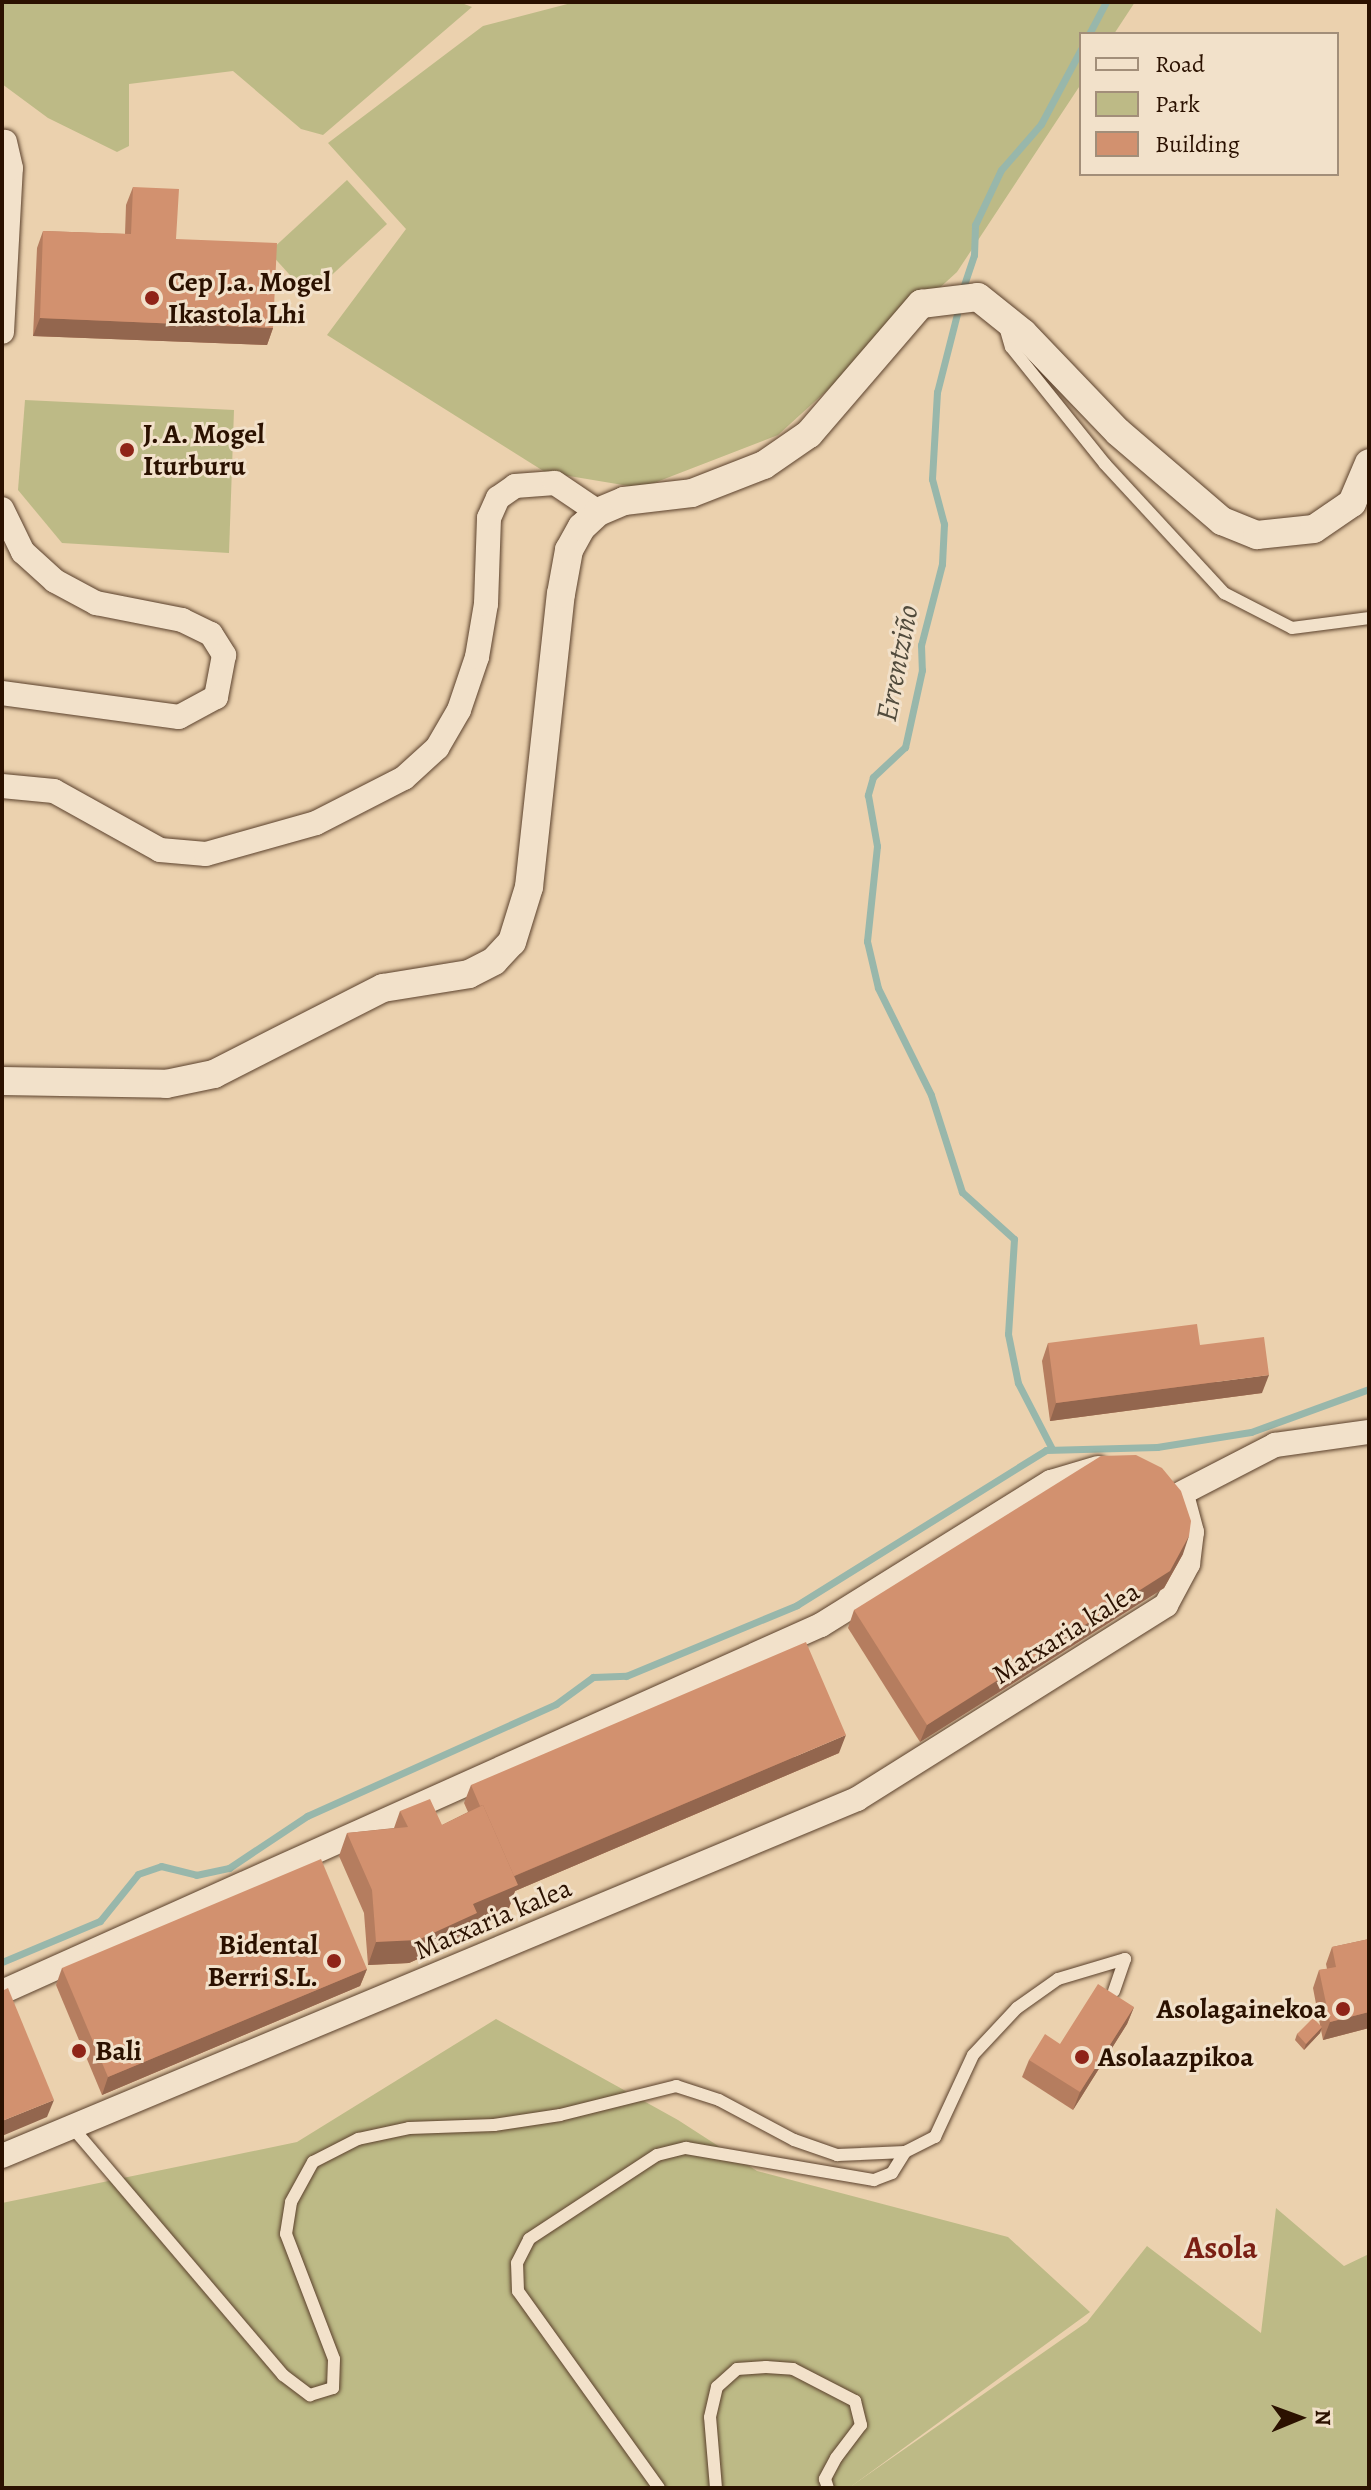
<!DOCTYPE html>
<html>
<head>
<meta charset="utf-8">
<style>
  body { margin:0 }
  #map { position:relative; width:1371px; height:2490px; overflow:hidden; background:#ebd1ae; font-family:Alegreya,serif }
  div>[style] { position:absolute }
  [style*='--x'] { left:calc(var(--x)*1px); top:calc(var(--y)*1px); width:calc(var(--w)*1px); rotate:calc(var(--a)*1deg) }
  .green>* { inset:0; background:#bdba86 }
  .stream>* { height:7px; margin:-3.5px; padding:0 3.5px; transform-origin:3.5px; border-radius:3.5px; background:#98b7ab }
  .roads { filter:drop-shadow(0 0 2px #5b412c) drop-shadow(0 0 2px #5b412c) }
  .service>* { height:12px; margin:-6px; padding:0 6px; transform-origin:6px; border-radius:6px; background:#f2e1ca }
  .minor>* { height:24px; margin:-12px; padding:0 12px; transform-origin:12px; border-radius:12px; background:#f2e1ca }
  .tertiary>* { height:28px; margin:-14px; padding:0 14px; transform-origin:14px; border-radius:14px; background:#f2e1ca }
  .wall>* { inset:0; background:#b57d5f }
  .shaded-wall>* { inset:0; background:#93664e }
  .building>* { inset:0; background:#d2916f }
  .dots>* { width:22px; height:22px; translate:-50% -50%; box-sizing:border-box; border:4px solid #f2e1ca; border-radius:50% }
  span { translate:-50% -50%; white-space:nowrap; text-align:center; line-height:1.15; -webkit-text-stroke:6px #f2e1ca; paint-order:stroke }
  .poi-label { font-size:28px; color:#2b1100; font-weight:700 }
  .left { translate:0 -50%; text-align:left }
  .right { translate:-100% -50%; text-align:right }
  .street-label { font-size:28px; color:#2b1100 }
  .water-label { font-size:30px; color:#514b3c; font-style:italic }
  .quarter-label { font-size:32px; color:#7a1f14; font-weight:700 }
  .frame { position:absolute; inset:0; border:4px solid #2b1100; pointer-events:none }
  .legend { position:absolute; left:1079px; top:32px; width:260px; height:144px; box-sizing:border-box; background:#f2e1ca; border:2px solid #a28e79; margin:0; padding:10px 14px; list-style:none; font-size:24px; color:#2b1100 }
  .legend li { display:flex; align-items:center; gap:16px; height:40px }
  .legend b { width:40px; border:2px solid #a28e79 }
  .north { position:absolute; left:1259px; top:2378px; width:80px; height:80px; -webkit-text-stroke:6px #f2e1ca; paint-order:stroke; rotate:89deg; font-size:22px; font-weight:700; line-height:32px; text-align:center; color:#2b1100 }
  .north::after { content:''; display:block; margin:auto; width:28px; height:36px; background:#2b1100; clip-path:polygon(50% 0,100% 100%,50% 72%,0 100%) }
</style>
</head>
<body>
<div id="map">
  <div class="green">
    <i style="clip-path:polygon(2px 2px,459px 2px,472px 7px,323px 135px,301px 129px,233px 71px,129px 84px,129px 146px,117px 152px,48px 118px,2px 84px)"></i>
    <i style="clip-path:polygon(575px 2px,1135px 2px,1114px 34px,1081px 34px,1081px 84px,957px 272px,778px 435px,641px 488px,545px 472px,327px 335px,406px 229px,328px 143px,483px 26px)"></i>
    <i style="clip-path:polygon(347px 180px,387px 224px,309px 296px,269px 252px)"></i>
    <i style="clip-path:polygon(25px 400px,234px 410px,229px 553px,62px 543px,18px 490px)"></i>
    <i style="clip-path:polygon(496px 2019px,678px 2120px,757px 2171px,1008px 2237px,1090px 2312px,849px 2488px,2px 2488px,2px 2203px,297px 2142px)"></i>
    <i style="clip-path:polygon(1276px 2208px,1344px 2266px,1369px 2254px,1369px 2488px,850px 2487px,1087px 2322px,1147px 2246px,1261px 2333px)"></i>
  </div>
  <div class="stream">
    <i style="--x:1089;--y:34;--w:36;--a:-62"></i>
    <i style="--x:961;--y:294;--w:41;--a:-71.6"></i>
    <i style="--x:974;--y:255;--w:30;--a:-88"></i>
    <i style="--x:975;--y:225;--w:61;--a:-64.7"></i>
    <i style="--x:1001;--y:170;--w:61;--a:-49"></i>
    <i style="--x:1041;--y:124;--w:85;--a:-61.9"></i>
    <i style="--x:959;--y:306;--w:89;--a:104.3"></i>
    <i style="--x:937;--y:392;--w:87;--a:93.3"></i>
    <i style="--x:932;--y:479;--w:47;--a:75.1"></i>
    <i style="--x:944;--y:524;--w:40;--a:92.9"></i>
    <i style="--x:942;--y:564;--w:84;--a:104.5"></i>
    <i style="--x:921;--y:645;--w:25;--a:88"></i>
    <i style="--x:922;--y:670;--w:79;--a:102.4"></i>
    <i style="--x:905;--y:747;--w:44;--a:136.8"></i>
    <i style="--x:873;--y:777;--w:19;--a:106"></i>
    <i style="--x:868;--y:795;--w:52;--a:80"></i>
    <i style="--x:877;--y:846;--w:96;--a:96"></i>
    <i style="--x:867;--y:941;--w:48;--a:76.8"></i>
    <i style="--x:878;--y:988;--w:119;--a:63.6"></i>
    <i style="--x:931;--y:1095;--w:102;--a:72.3"></i>
    <i style="--x:962;--y:1192;--w:70;--a:42.1"></i>
    <i style="--x:1014;--y:1239;--w:95;--a:93.6"></i>
    <i style="--x:1008;--y:1334;--w:50;--a:78.5"></i>
    <i style="--x:1018;--y:1383;--w:74;--a:62.7"></i>
    <i style="--x:2;--y:1962;--w:106;--a:-22.7"></i>
    <i style="--x:100;--y:1921;--w:60;--a:-51"></i>
    <i style="--x:138;--y:1874;--w:24;--a:-19"></i>
    <i style="--x:161;--y:1866;--w:36;--a:14"></i>
    <i style="--x:196;--y:1875;--w:34;--a:-12"></i>
    <i style="--x:229;--y:1868;--w:94;--a:-33.7"></i>
    <i style="--x:307;--y:1816;--w:273;--a:-24.2"></i>
    <i style="--x:556;--y:1704;--w:46;--a:-36.1"></i>
    <i style="--x:593;--y:1677;--w:33;--a:-2"></i>
    <i style="--x:626;--y:1676;--w:185;--a:-22.5"></i>
    <i style="--x:797;--y:1605;--w:293;--a:-31.9"></i>
    <i style="--x:1046;--y:1450;--w:111;--a:-1.5"></i>
    <i style="--x:1157;--y:1447;--w:95;--a:-9.1"></i>
    <i style="--x:1251;--y:1432;--w:126;--a:-20"></i>
  </div>
  <div class="roads">
    <div class="service">
      <i style="--x:1004;--y:323;--w:25;--a:74"></i>
      <i style="--x:1011;--y:347;--w:150;--a:51.2"></i>
      <i style="--x:1105;--y:464;--w:176;--a:47.3"></i>
      <i style="--x:1224;--y:593;--w:76;--a:27.2"></i>
      <i style="--x:1292;--y:628;--w:78;--a:-7.4"></i>
      <i style="--x:72;--y:2127;--w:326;--a:49.6"></i>
      <i style="--x:283;--y:2375;--w:34;--a:37"></i>
      <i style="--x:310;--y:2395;--w:24;--a:-17"></i>
      <i style="--x:333;--y:2388;--w:29;--a:-88"></i>
      <i style="--x:334;--y:2359;--w:134;--a:-111"></i>
      <i style="--x:286;--y:2234;--w:32;--a:-81"></i>
      <i style="--x:291;--y:2202;--w:46;--a:-61.2"></i>
      <i style="--x:313;--y:2162;--w:51;--a:-27.1"></i>
      <i style="--x:358;--y:2139;--w:52;--a:-12.2"></i>
      <i style="--x:409;--y:2128;--w:85;--a:-2"></i>
      <i style="--x:494;--y:2125;--w:67;--a:-8.6"></i>
      <i style="--x:560;--y:2115;--w:120;--a:-14"></i>
      <i style="--x:676;--y:2086;--w:45;--a:18"></i>
      <i style="--x:719;--y:2100;--w:85;--a:28.1"></i>
      <i style="--x:794;--y:2140;--w:46;--a:19.2"></i>
      <i style="--x:837;--y:2155;--w:68;--a:-2.5"></i>
      <i style="--x:905;--y:2152;--w:34;--a:-27"></i>
      <i style="--x:935;--y:2137;--w:90;--a:-65.1"></i>
      <i style="--x:973;--y:2055;--w:64;--a:-46.9"></i>
      <i style="--x:1017;--y:2008;--w:50;--a:-35.3"></i>
      <i style="--x:1058;--y:1979;--w:70;--a:-16.6"></i>
      <i style="--x:1125;--y:1959;--w:34;--a:109"></i>
      <i style="--x:659;--y:2488;--w:242;--a:-125.6"></i>
      <i style="--x:518;--y:2291;--w:28;--a:-92"></i>
      <i style="--x:517;--y:2263;--w:27;--a:-63"></i>
      <i style="--x:529;--y:2239;--w:153;--a:-33.3"></i>
      <i style="--x:657;--y:2155;--w:30;--a:-14"></i>
      <i style="--x:686;--y:2148;--w:191;--a:9.7"></i>
      <i style="--x:874;--y:2180;--w:19;--a:-21"></i>
      <i style="--x:892;--y:2173;--w:25;--a:-58"></i>
      <i style="--x:716;--y:2488;--w:71;--a:-94.8"></i>
      <i style="--x:710;--y:2417;--w:31;--a:-77"></i>
      <i style="--x:717;--y:2387;--w:27;--a:-42"></i>
      <i style="--x:737;--y:2369;--w:29;--a:-4"></i>
      <i style="--x:766;--y:2367;--w:27;--a:4"></i>
      <i style="--x:793;--y:2369;--w:70;--a:27.3"></i>
      <i style="--x:855;--y:2401;--w:25;--a:76"></i>
      <i style="--x:861;--y:2425;--w:41;--a:127.1"></i>
      <i style="--x:836;--y:2458;--w:24;--a:118"></i>
      <i style="--x:825;--y:2479;--w:9;--a:72"></i>
    </div>
    <div class="minor">
      <i style="--x:2;--y:332;--w:164;--a:-86.9"></i>
      <i style="--x:11;--y:168;--w:27;--a:-103"></i>
      <i style="--x:2;--y:509;--w:48;--a:64"></i>
      <i style="--x:23;--y:552;--w:43;--a:42.2"></i>
      <i style="--x:55;--y:581;--w:47;--a:28.2"></i>
      <i style="--x:96;--y:603;--w:88;--a:11.2"></i>
      <i style="--x:182;--y:620;--w:32;--a:26"></i>
      <i style="--x:211;--y:634;--w:25;--a:58"></i>
      <i style="--x:224;--y:655;--w:43;--a:100.8"></i>
      <i style="--x:216;--y:697;--w:42;--a:151.6"></i>
      <i style="--x:179;--y:717;--w:179;--a:-172.3"></i>
      <i style="--x:2;--y:786;--w:52;--a:5.5"></i>
      <i style="--x:54;--y:791;--w:121;--a:29.1"></i>
      <i style="--x:160;--y:850;--w:46;--a:5"></i>
      <i style="--x:206;--y:854;--w:114;--a:-15.7"></i>
      <i style="--x:316;--y:823;--w:99;--a:-27.1"></i>
      <i style="--x:404;--y:778;--w:45;--a:-42.3"></i>
      <i style="--x:437;--y:748;--w:44;--a:-59.9"></i>
      <i style="--x:459;--y:710;--w:56;--a:-71.2"></i>
      <i style="--x:477;--y:657;--w:54;--a:-80.4"></i>
      <i style="--x:486;--y:604;--w:86;--a:-88"></i>
      <i style="--x:489;--y:518;--w:22;--a:-66"></i>
      <i style="--x:498;--y:498;--w:21;--a:-35"></i>
      <i style="--x:515;--y:486;--w:40;--a:-4.3"></i>
      <i style="--x:555;--y:483;--w:52;--a:34"></i>
      <i style="--x:1182;--y:1493;--w:105;--a:-27.3"></i>
      <i style="--x:1275;--y:1445;--w:95;--a:-7.9"></i>
      <i style="--x:2;--y:1992;--w:897;--a:-24.14"></i>
      <i style="--x:821;--y:1625;--w:271;--a:-31.9"></i>
      <i style="--x:1051;--y:1482;--w:49;--a:-16.6"></i>
      <i style="--x:2;--y:2156;--w:927;--a:-22.66"></i>
      <i style="--x:857;--y:1799;--w:365;--a:-32.1"></i>
      <i style="--x:1166;--y:1605;--w:47;--a:-61.8"></i>
      <i style="--x:1188;--y:1564;--w:32;--a:-83"></i>
      <i style="--x:1192;--y:1532;--w:39;--a:-105"></i>
    </div>
    <div class="tertiary">
      <i style="--x:2;--y:1081;--w:164;--a:1"></i>
      <i style="--x:166;--y:1084;--w:49;--a:-11.8"></i>
      <i style="--x:214;--y:1074;--w:190;--a:-27"></i>
      <i style="--x:383;--y:988;--w:87;--a:-9.2"></i>
      <i style="--x:469;--y:974;--w:28;--a:-27"></i>
      <i style="--x:494;--y:961;--w:26;--a:-47"></i>
      <i style="--x:512;--y:942;--w:58;--a:-72.8"></i>
      <i style="--x:529;--y:887;--w:295;--a:-83.8"></i>
      <i style="--x:561;--y:594;--w:45;--a:-79.7"></i>
      <i style="--x:569;--y:550;--w:26;--a:-61"></i>
      <i style="--x:582;--y:527;--w:22;--a:-43"></i>
      <i style="--x:598;--y:512;--w:28;--a:-23"></i>
      <i style="--x:624;--y:501;--w:68;--a:-6.7"></i>
      <i style="--x:692;--y:493;--w:77;--a:-21.3"></i>
      <i style="--x:764;--y:465;--w:55;--a:-34.6"></i>
      <i style="--x:809;--y:434;--w:172;--a:-49.3"></i>
      <i style="--x:921;--y:304;--w:57;--a:-7"></i>
      <i style="--x:978;--y:297;--w:58;--a:38.7"></i>
      <i style="--x:1023;--y:333;--w:137;--a:46.2"></i>
      <i style="--x:1118;--y:432;--w:137;--a:40.6"></i>
      <i style="--x:1222;--y:521;--w:38;--a:22"></i>
      <i style="--x:1257;--y:535;--w:57;--a:-6"></i>
      <i style="--x:1314;--y:529;--w:46;--a:-34.4"></i>
      <i style="--x:1352;--y:503;--w:43;--a:-67"></i>
    </div>
  </div>
  <div class="wall">
    <i style="clip-path:polygon(133px 187px,176px 239px,273px 328px,267px 345px,33px 336px,37px 248px,43px 231px,125px 234px,126px 205px)"></i>
    <i style="clip-path:polygon(1048px 1343px,1262px 1393px,1050px 1421px,1042px 1361px)"></i>
    <i style="clip-path:polygon(1183px 1554px,1164px 1588px,920px 1742px,848px 1628px,854px 1610px)"></i>
    <i style="clip-path:polygon(839px 1753px,515px 1891px,509px 1908px,473px 1924px,469px 1936px,409px 1963px,368px 1965px,364px 1913px,339px 1856px,347px 1833px,394px 1828px,400px 1811px,442px 1825px,468px 1812px,464px 1803px,471px 1785px)"></i>
    <i style="clip-path:polygon(1369px 1939px,1369px 2028px,1323px 2040px,1321px 2030px,1320px 2033px,1304px 2050px,1295px 2040px,1297px 2034px,1320px 2025px,1313px 1988px,1319px 1970px,1327px 1969px,1326px 1964px,1332px 1947px)"></i>
    <i style="clip-path:polygon(62px 1968px,367px 1969px,360px 1986px,102px 2095px,56px 1985px)"></i>
    <i style="clip-path:polygon(1134px 2007px,1127px 2024px,1073px 2110px,1022px 2077px,1029px 2060px)"></i>
  </div>
  <div class="shaded-wall">
    <i style="clip-path:polygon(40px 318px,273px 328px,267px 345px,33px 336px)"></i>
    <i style="clip-path:polygon(1269px 1375px,1262px 1393px,1050px 1421px,1056px 1403px)"></i>
    <i style="clip-path:polygon(1189px 1536px,1183px 1554px,1164px 1588px,920px 1742px,927px 1725px)"></i>
    <i style="clip-path:polygon(846px 1735px,839px 1753px,515px 1891px,509px 1908px,473px 1924px,469px 1936px,409px 1963px,368px 1965px,376px 1942px,473px 1904px,510px 1878px)"></i>
    <i style="clip-path:polygon(367px 1969px,360px 1986px,102px 2095px,108px 2077px)"></i>
    <i style="clip-path:polygon(1134px 2007px,1127px 2024px,1073px 2110px,1080px 2092px)"></i>
    <i style="clip-path:polygon(1369px 2012px,1369px 2028px,1323px 2040px,1330px 2022px)"></i>
    <i style="clip-path:polygon(1322px 2027px,1320px 2033px,1304px 2050px,1306px 2044px)"></i>
    <i style="clip-path:polygon(54px 2100px,47px 2117px,2px 2136px,2px 2121px)"></i>
  </div>
  <div class="building">
    <i style="clip-path:polygon(133px 187px,179px 189px,176px 239px,277px 243px,273px 328px,40px 318px,43px 231px,131px 234px)"></i>
    <i style="clip-path:polygon(1197px 1324px,1200px 1345px,1264px 1337px,1269px 1375px,1056px 1403px,1048px 1343px)"></i>
    <i style="clip-path:polygon(1136px 1455px,1162px 1468px,1181px 1491px,1191px 1521px,1189px 1536px,1170px 1571px,927px 1725px,854px 1610px,1101px 1456px)"></i>
    <i style="clip-path:polygon(806px 1642px,846px 1735px,514px 1876px,483px 1805px,480px 1806px,471px 1785px)"></i>
    <i style="clip-path:polygon(430px 1799px,442px 1825px,483px 1805px,518px 1885px,473px 1904px,477px 1913px,418px 1940px,376px 1942px,372px 1890px,347px 1833px,408px 1827px,400px 1811px)"></i>
    <i style="clip-path:polygon(321px 1859px,367px 1969px,108px 2077px,62px 1968px)"></i>
    <i style="clip-path:polygon(1369px 1939px,1369px 2012px,1330px 2022px,1319px 1970px,1336px 1967px,1332px 1947px)"></i>
    <i style="clip-path:polygon(1098px 1984px,1134px 2007px,1080px 2092px,1029px 2060px,1045px 2034px,1060px 2044px)"></i>
    <i style="clip-path:polygon(8px 1988px,54px 2100px,2px 2121px,2px 1991px)"></i>
    <i style="clip-path:polygon(1313px 2018px,1322px 2027px,1306px 2044px,1297px 2034px)"></i>
  </div>
  <div class="dots">
    <i style="left:152px;top:298px;background:#8f2418"></i>
    <i style="left:127px;top:450px;background:#8f2418"></i>
    <i style="left:334px;top:1961px;background:#8f2418"></i>
    <i style="left:1343px;top:2009px;background:#8f2418"></i>
    <i style="left:79px;top:2051px;background:#8f2418"></i>
    <i style="left:1082px;top:2057px;background:#8f2418"></i>
  </div>
  <div class="poi-label">
    <span class="left" style="left:168px;top:298px">Cep J.a. Mogel<br>Ikastola Lhi</span>
    <span class="left" style="left:143px;top:450px">J. A. Mogel<br>Iturburu</span>
    <span class="right" style="left:318px;top:1961px">Bidental<br>Berri S.L.</span>
    <span class="right" style="left:1327px;top:2009px">Asolagainekoa</span>
    <span class="left" style="left:95px;top:2051px">Bali</span>
    <span class="left" style="left:1098px;top:2057px">Asolaazpikoa</span>
  </div>
  <div class="street-label">
    <span style="left:1066px;top:1633px;rotate:-32deg">Matxaria kalea</span>
    <span style="left:493px;top:1919px;rotate:-23deg">Matxaria kalea</span>
  </div>
  <div class="water-label">
    <span style="left:897px;top:663px;rotate:-79deg">Errentziño</span>
  </div>
  <div class="quarter-label">
    <span style="left:1221px;top:2247px">Asola</span>
  </div>
  <div class="frame"></div>
  <ul class="legend">
  <li><b style="height:10px;background:#f2e1ca"></b>Road</li>
  <li><b style="height:22px;background:#bdba86"></b>Park</li>
  <li><b style="height:22px;background:#d2916f"></b>Building</li>
  </ul>
  <div class="north">N</div>
</div>
</body>
</html>
